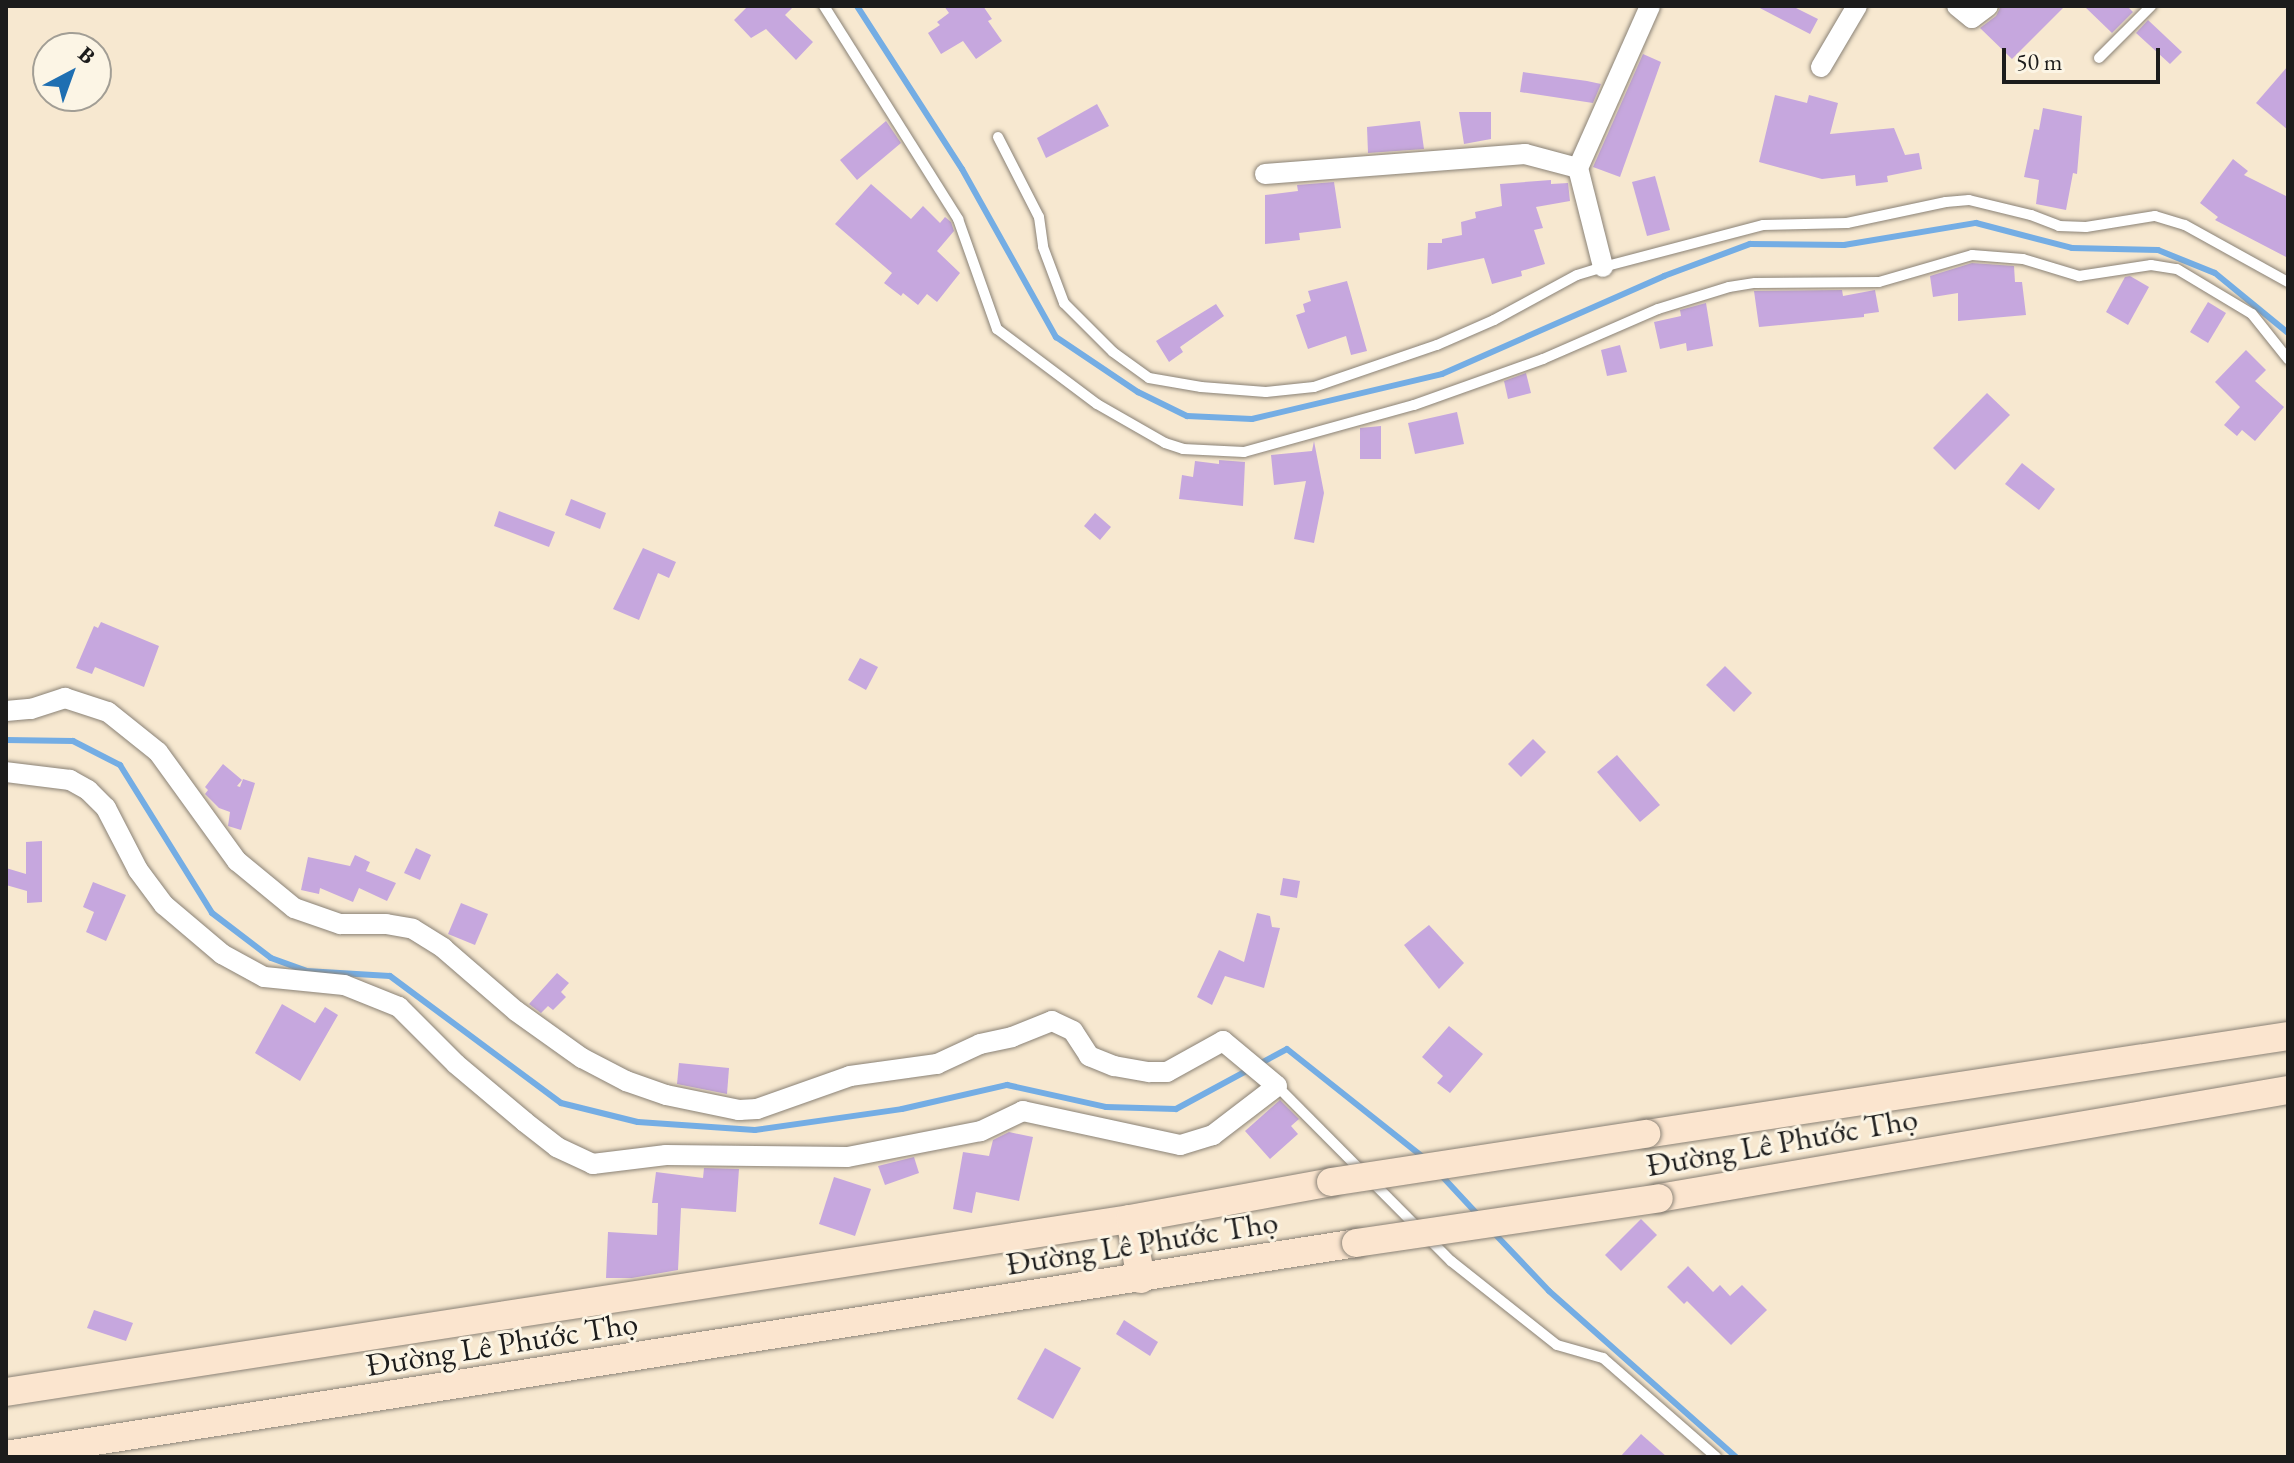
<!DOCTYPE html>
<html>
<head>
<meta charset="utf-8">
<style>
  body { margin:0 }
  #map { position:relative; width:2294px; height:1463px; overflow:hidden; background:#f7e8d0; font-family:"EB Garamond",serif }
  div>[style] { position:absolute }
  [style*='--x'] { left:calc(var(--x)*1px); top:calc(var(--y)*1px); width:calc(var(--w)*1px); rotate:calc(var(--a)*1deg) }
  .stream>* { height:6px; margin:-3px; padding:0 3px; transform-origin:3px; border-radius:3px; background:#74ade4 }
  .building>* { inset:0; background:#c6a7de }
  .roads { filter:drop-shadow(0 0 2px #8a8276) drop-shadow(0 0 2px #8a8276) }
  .lane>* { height:10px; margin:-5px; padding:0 5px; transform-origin:5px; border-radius:5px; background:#fff }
  .street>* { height:20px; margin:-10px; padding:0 10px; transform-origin:10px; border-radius:10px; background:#fff }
  .secondary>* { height:28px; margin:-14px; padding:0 14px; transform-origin:14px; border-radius:14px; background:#fbe5cf }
  .bridges { filter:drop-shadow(0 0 2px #8a8276) drop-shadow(0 0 2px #8a8276) }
  .secondary-bridge>* { height:28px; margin:-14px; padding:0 14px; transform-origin:14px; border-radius:14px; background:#fbe5cf }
  span { translate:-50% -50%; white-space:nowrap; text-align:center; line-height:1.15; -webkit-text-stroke:6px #fcf5e5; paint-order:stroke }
  .street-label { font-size:32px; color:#1c1c1c }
  .frame { position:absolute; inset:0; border:8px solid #1c1c1c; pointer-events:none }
  .north { position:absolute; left:32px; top:32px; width:80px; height:80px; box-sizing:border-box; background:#fcf5e5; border:2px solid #a29e95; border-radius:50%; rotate:41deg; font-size:22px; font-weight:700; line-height:32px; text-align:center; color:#1c1c1c }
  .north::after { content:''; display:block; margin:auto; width:28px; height:36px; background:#1f6fb2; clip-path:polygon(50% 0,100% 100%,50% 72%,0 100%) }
  .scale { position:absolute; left:2002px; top:48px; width:158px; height:36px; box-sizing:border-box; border:4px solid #1c1c1c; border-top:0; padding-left:10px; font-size:24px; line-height:28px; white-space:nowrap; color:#1c1c1c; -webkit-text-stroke:6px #fcf5e5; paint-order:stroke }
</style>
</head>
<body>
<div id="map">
  <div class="stream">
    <i style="--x:857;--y:6;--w:194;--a:57.2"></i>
    <i style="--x:962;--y:169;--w:193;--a:60.8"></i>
    <i style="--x:1056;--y:337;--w:99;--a:33.9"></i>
    <i style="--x:1138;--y:392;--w:55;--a:26.1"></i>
    <i style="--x:1187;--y:416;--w:65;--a:2.6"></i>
    <i style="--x:1252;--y:419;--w:195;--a:-13.3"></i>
    <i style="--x:1442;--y:374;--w:243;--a:-23.8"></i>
    <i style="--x:1664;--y:276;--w:92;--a:-20.4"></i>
    <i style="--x:1750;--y:244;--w:94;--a:0.6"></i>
    <i style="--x:1844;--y:245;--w:134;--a:-9.5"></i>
    <i style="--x:1976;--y:223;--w:99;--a:14.6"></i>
    <i style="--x:2072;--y:248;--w:86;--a:1.3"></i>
    <i style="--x:2158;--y:250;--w:61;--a:22"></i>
    <i style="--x:2215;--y:273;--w:94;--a:39.4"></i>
    <i style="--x:6;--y:740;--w:67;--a:0.9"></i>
    <i style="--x:73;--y:741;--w:53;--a:27.1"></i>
    <i style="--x:120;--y:765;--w:174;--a:58.1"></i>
    <i style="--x:212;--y:913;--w:74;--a:37.3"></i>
    <i style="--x:271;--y:958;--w:37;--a:20"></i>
    <i style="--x:306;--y:971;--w:84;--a:3.4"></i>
    <i style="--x:390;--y:976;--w:213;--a:36.6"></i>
    <i style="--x:561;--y:1103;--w:79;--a:13.9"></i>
    <i style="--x:638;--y:1122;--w:117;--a:3.9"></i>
    <i style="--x:755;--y:1130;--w:148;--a:-8.1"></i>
    <i style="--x:902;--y:1109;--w:108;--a:-12.9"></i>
    <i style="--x:1007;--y:1085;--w:101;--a:12.5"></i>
    <i style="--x:1106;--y:1107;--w:70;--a:1.6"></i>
    <i style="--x:1176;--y:1109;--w:126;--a:-28.4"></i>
    <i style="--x:1287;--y:1049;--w:175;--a:38.5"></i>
    <i style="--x:1440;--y:1174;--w:57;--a:47.1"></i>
    <i style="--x:1494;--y:1233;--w:80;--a:46.5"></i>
    <i style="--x:1549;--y:1291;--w:250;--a:41.6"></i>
  </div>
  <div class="building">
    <i style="clip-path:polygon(748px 6px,794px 6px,785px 15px,813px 42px,796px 60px,766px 29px,751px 38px,734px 20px)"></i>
    <i style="clip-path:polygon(944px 6px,983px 6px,992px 19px,988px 21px,1002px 41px,976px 59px,963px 41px,941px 54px,928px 33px,940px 25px,937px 22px,949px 13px)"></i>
    <i style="clip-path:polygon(1756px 6px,1792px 6px,1818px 19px,1810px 34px)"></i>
    <i style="clip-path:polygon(2001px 6px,2065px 6px,2012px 59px,1980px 28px,1996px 16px)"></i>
    <i style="clip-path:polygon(2084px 6px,2127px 6px,2133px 12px,2112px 33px)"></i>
    <i style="clip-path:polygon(2148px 20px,2182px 52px,2170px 64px,2136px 33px)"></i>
    <i style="clip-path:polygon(1643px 54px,1661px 62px,1620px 177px,1593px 167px)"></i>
    <i style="clip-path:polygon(2288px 66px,2288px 130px,2256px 103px)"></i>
    <i style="clip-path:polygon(1523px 72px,1587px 81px,1601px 84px,1593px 103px,1520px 92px)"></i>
    <i style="clip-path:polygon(1775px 95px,1807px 103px,1809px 95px,1838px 103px,1830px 134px,1894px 128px,1905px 155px,1919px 153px,1922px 169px,1887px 176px,1888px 182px,1856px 186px,1855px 175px,1822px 179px,1759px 162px)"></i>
    <i style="clip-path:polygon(1097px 104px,1109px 126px,1046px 158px,1037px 138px)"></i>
    <i style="clip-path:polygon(2043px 108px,2082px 116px,2077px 174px,2073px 173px,2066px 210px,2036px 204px,2039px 180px,2024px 177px,2034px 129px,2039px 130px)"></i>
    <i style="clip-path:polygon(1459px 112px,1491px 112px,1491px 139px,1464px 144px)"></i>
    <i style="clip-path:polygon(886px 121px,901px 143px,857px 180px,840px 160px)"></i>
    <i style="clip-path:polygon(1420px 121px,1424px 149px,1368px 153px,1367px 127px)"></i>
    <i style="clip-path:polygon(2233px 159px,2248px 171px,2244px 175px,2288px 197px,2288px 258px,2215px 220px,2218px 217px,2200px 203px)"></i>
    <i style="clip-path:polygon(1655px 176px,1670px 230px,1647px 236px,1632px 182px)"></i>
    <i style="clip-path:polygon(1551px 180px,1551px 184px,1568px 183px,1570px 201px,1536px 207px,1543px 228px,1534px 230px,1545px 264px,1521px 271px,1522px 276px,1492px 284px,1484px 258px,1427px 270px,1428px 243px,1442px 243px,1442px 239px,1462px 235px,1461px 222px,1476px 218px,1475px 212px,1502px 206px,1500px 184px)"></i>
    <i style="clip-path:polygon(1334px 182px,1341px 228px,1299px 233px,1300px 240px,1265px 244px,1265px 195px,1298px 191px,1297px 185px)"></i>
    <i style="clip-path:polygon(871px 184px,911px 219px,923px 206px,940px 223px,945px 217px,951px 222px,954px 231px,937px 251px,960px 273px,937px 302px,927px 294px,918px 305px,903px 293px,901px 296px,884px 283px,892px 273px,835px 224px)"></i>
    <i style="clip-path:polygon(1972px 263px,2014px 266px,2015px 282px,2022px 282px,2026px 315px,1958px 321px,1958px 293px,1933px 297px,1930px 276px)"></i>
    <i style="clip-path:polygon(2130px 276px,2149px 287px,2128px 325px,2106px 312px,2125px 277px)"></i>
    <i style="clip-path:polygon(1347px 281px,1367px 351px,1351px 355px,1346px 336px,1308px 349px,1296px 315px,1305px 312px,1303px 304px,1311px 301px,1308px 291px)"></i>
    <i style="clip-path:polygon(1842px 290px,1843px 296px,1875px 290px,1879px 312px,1864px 314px,1864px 317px,1759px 327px,1754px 291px)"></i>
    <i style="clip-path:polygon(2208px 302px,2226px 313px,2208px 343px,2190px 332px)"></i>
    <i style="clip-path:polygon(1706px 303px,1713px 346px,1687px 351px,1686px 343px,1660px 349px,1654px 322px,1681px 316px,1680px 310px)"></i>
    <i style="clip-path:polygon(1216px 304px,1224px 316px,1180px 347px,1183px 352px,1169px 362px,1156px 341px)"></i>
    <i style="clip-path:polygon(1620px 345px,1627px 372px,1607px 376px,1601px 350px)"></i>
    <i style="clip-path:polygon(2246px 350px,2266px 370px,2255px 381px,2284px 407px,2255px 441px,2242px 430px,2237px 436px,2224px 425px,2240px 407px,2215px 382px)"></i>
    <i style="clip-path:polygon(1526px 373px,1531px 393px,1508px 399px,1504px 381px)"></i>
    <i style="clip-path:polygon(1987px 393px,2010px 415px,1955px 470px,1933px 448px)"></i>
    <i style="clip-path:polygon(1457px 412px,1464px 444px,1415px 454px,1408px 423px)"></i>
    <i style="clip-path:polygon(1381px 426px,1381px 459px,1360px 459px,1360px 428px)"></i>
    <i style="clip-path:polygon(1314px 441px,1324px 493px,1314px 543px,1294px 539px,1306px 481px,1274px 485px,1271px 455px,1312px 451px)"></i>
    <i style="clip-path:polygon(1219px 460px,1245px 462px,1243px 506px,1179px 499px,1182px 475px,1193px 477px,1195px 461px,1219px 464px)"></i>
    <i style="clip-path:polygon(2022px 463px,2055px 489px,2039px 510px,2005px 484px)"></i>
    <i style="clip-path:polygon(571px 499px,606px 513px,600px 529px,565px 515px)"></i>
    <i style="clip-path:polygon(499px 511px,555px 532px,549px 547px,494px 526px)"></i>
    <i style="clip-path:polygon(1095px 513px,1111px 527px,1100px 540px,1084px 526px)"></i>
    <i style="clip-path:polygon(643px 548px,676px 562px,669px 578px,658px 573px,639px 620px,613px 609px)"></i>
    <i style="clip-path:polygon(101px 622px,159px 646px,144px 687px,95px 667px,92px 674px,76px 668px,94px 626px,98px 628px)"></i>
    <i style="clip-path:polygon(860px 658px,878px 667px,866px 690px,848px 680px)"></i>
    <i style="clip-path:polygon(1725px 666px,1752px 693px,1734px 712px,1706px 685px)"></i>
    <i style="clip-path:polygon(1533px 739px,1546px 752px,1521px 777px,1508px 764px)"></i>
    <i style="clip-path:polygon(1617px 755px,1660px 805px,1640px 822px,1597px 772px)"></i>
    <i style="clip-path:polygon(223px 764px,242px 780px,237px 786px,240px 787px,243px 779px,255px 783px,241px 830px,228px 826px,230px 812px,219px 808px,205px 794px,208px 790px,205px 787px)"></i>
    <i style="clip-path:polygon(42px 841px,42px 902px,27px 903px,27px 891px,6px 885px,6px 868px,26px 874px,26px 842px)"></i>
    <i style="clip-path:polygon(416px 848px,431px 855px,420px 880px,404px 873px)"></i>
    <i style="clip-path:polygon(355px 855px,370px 862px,366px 871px,396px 883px,387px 901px,359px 888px,353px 902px,320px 888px,319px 894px,301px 890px,308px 857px,350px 866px)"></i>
    <i style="clip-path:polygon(1283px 878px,1300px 881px,1297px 898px,1280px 895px)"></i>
    <i style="clip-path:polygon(93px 882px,126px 895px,106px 941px,86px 932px,94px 912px,83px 907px)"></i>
    <i style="clip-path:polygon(461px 903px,488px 914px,475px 945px,448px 934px)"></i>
    <i style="clip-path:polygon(1257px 913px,1270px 916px,1272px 927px,1280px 928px,1264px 988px,1225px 976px,1212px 1005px,1197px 997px,1219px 950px,1244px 962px)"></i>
    <i style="clip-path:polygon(1429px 925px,1464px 963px,1439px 989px,1404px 945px)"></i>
    <i style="clip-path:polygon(557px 973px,569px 983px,561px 992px,566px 997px,553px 1010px,548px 1006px,541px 1013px,529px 1004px)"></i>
    <i style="clip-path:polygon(282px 1004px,315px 1023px,325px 1007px,338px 1015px,300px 1081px,255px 1053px)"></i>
    <i style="clip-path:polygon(1449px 1026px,1483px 1054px,1450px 1093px,1437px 1083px,1443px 1076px,1422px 1057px)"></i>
    <i style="clip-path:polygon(679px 1063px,729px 1068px,727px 1094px,677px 1084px)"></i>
    <i style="clip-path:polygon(1280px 1100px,1299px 1119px,1291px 1126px,1298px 1134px,1270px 1159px,1245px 1131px)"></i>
    <i style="clip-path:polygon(1009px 1132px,1033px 1137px,1019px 1201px,976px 1192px,972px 1213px,953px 1209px,963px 1152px,989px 1156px,993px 1140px)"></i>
    <i style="clip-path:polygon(914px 1157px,919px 1173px,885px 1185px,878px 1166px)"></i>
    <i style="clip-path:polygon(704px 1168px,739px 1169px,736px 1212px,681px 1208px,678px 1270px,632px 1278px,606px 1278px,608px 1232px,657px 1235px,658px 1203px,652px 1203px,656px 1172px,703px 1178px)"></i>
    <i style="clip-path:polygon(834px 1177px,871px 1189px,855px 1236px,819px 1224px)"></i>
    <i style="clip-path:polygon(1641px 1219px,1657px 1235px,1621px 1271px,1605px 1255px)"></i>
    <i style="clip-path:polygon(1688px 1266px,1713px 1292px,1720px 1285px,1730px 1296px,1742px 1285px,1767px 1310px,1731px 1345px,1687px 1301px,1684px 1304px,1667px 1287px)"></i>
    <i style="clip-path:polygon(94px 1310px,133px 1323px,126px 1341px,87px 1328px)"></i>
    <i style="clip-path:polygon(1124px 1320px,1158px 1342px,1150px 1356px,1116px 1334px)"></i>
    <i style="clip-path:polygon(1045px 1348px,1081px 1368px,1053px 1419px,1017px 1399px)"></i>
    <i style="clip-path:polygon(1641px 1434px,1667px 1457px,1620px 1457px)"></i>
  </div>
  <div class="roads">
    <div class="lane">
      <i style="--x:824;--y:6;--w:252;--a:57.8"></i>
      <i style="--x:958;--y:219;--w:117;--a:70.5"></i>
      <i style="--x:997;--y:329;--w:125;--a:36.9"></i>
      <i style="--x:1097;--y:404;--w:78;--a:29.8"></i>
      <i style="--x:1165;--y:443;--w:19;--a:18"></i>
      <i style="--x:1183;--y:449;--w:61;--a:2.8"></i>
      <i style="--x:1244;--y:452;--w:176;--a:-15.5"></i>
      <i style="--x:1414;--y:405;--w:137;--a:-19.6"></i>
      <i style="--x:1543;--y:359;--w:125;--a:-23.5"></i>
      <i style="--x:1658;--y:309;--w:74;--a:-17.2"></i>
      <i style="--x:1729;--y:287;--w:26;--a:-9"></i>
      <i style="--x:1755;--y:283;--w:124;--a:-0.5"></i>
      <i style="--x:1879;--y:282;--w:97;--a:-16.2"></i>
      <i style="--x:1972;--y:255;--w:51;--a:4.5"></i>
      <i style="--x:2023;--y:259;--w:59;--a:16.9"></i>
      <i style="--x:2079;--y:276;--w:73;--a:-8.7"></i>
      <i style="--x:2151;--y:265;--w:26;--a:9"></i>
      <i style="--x:2177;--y:269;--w:87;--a:31"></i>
      <i style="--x:2252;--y:314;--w:58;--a:51.3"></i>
      <i style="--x:2099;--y:58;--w:74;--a:-45"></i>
      <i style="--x:998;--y:137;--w:90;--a:62.9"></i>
      <i style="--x:1039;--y:217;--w:30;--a:82"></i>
      <i style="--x:1043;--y:247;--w:60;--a:69.4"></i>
      <i style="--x:1064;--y:303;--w:69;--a:45"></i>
      <i style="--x:1113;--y:352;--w:44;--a:35.8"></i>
      <i style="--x:1149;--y:378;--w:53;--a:9.8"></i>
      <i style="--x:1201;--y:387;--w:65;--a:4.4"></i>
      <i style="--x:1266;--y:392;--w:48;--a:-5.9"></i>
      <i style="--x:1314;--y:387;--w:130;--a:-18.9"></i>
      <i style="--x:1437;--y:345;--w:62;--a:-23.7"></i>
      <i style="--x:1494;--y:320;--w:94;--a:-28.5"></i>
      <i style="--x:1577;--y:275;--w:27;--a:-17"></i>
      <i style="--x:1603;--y:267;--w:165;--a:-14.7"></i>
      <i style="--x:1763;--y:225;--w:84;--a:-1.4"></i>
      <i style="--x:1847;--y:223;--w:101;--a:-12"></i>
      <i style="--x:1946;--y:202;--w:23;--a:-5"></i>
      <i style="--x:1969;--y:200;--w:64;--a:13.6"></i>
      <i style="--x:2031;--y:215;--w:30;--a:21"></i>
      <i style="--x:2059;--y:226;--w:27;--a:2"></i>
      <i style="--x:2086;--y:227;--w:70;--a:-9.1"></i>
      <i style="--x:2155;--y:216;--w:31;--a:17"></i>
      <i style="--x:2185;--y:225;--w:118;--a:29"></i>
      <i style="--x:1277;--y:1086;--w:247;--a:45.2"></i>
      <i style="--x:1451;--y:1261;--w:135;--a:38.4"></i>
      <i style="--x:1557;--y:1345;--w:48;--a:15.8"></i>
      <i style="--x:1603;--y:1358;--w:150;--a:41.2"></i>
    </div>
    <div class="street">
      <i style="--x:1957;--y:6;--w:19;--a:39"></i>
      <i style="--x:1972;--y:18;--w:20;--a:-37"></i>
      <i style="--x:1821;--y:67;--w:71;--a:-59.5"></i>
      <i style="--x:1578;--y:168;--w:102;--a:75.8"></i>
      <i style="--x:1265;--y:174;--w:261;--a:-4.4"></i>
      <i style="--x:1525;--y:154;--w:55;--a:14.8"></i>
      <i style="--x:1578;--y:168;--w:177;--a:-66"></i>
      <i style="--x:6;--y:711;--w:25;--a:-5"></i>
      <i style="--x:31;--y:709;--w:36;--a:-18"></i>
      <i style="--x:65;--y:698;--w:45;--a:18"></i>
      <i style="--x:108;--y:712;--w:64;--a:38.7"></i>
      <i style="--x:158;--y:752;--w:135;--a:54.1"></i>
      <i style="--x:237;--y:861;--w:74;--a:39.5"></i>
      <i style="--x:294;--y:908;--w:49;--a:19.2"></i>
      <i style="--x:340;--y:924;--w:46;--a:0"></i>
      <i style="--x:386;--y:924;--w:27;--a:10"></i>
      <i style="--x:413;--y:929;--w:36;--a:32"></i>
      <i style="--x:443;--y:948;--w:96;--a:40.8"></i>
      <i style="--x:516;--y:1011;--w:81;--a:35.5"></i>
      <i style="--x:582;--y:1058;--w:50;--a:27.6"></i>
      <i style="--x:626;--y:1081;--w:42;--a:19.3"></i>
      <i style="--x:666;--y:1095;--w:75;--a:11.6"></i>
      <i style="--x:739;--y:1110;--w:18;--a:-3"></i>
      <i style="--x:757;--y:1109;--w:99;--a:-19.5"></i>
      <i style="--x:850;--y:1076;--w:88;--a:-7.9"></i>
      <i style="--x:937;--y:1064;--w:47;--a:-24.9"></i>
      <i style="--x:980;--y:1044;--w:33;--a:-12"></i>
      <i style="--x:1012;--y:1037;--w:43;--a:-21.8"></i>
      <i style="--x:1052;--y:1021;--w:23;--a:25"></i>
      <i style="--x:1073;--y:1031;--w:30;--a:57"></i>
      <i style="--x:1089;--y:1056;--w:27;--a:22"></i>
      <i style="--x:1114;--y:1066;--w:36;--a:10"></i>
      <i style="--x:1149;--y:1072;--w:18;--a:0"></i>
      <i style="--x:1167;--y:1072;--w:64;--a:-29"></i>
      <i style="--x:1223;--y:1041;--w:70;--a:39.8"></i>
      <i style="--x:1277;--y:1086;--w:81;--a:142.6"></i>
      <i style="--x:1213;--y:1135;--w:34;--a:163"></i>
      <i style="--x:1180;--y:1145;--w:161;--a:-167.8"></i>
      <i style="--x:1023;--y:1111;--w:47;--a:154.5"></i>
      <i style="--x:981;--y:1131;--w:136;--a:169"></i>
      <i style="--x:847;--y:1157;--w:181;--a:-179.4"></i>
      <i style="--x:666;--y:1155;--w:74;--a:173"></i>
      <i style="--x:593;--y:1164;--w:40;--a:-155"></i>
      <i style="--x:557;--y:1147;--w:41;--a:-142"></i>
      <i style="--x:525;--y:1122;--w:90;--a:-140"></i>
      <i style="--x:456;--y:1064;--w:81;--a:-135"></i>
      <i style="--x:399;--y:1007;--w:59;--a:-158.2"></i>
      <i style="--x:344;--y:985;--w:80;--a:-174.3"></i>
      <i style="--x:264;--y:977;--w:48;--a:-151.3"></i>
      <i style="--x:222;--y:954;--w:76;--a:-139.8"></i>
      <i style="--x:164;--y:905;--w:44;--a:-126.6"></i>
      <i style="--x:138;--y:870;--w:70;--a:-117.3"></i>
      <i style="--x:106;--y:808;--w:25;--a:-135"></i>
      <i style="--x:88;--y:790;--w:21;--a:-151"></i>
      <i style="--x:70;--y:780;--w:64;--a:-172.9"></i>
    </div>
    <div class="secondary">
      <i style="--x:1646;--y:1134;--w:649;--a:-8.68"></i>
      <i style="--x:1659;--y:1198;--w:638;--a:-9.74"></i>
      <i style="--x:1130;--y:1219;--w:61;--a:79.6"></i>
      <i style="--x:6;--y:1392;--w:1137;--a:-8.75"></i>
      <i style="--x:1130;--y:1219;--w:204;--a:-10.4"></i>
      <i style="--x:6;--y:1455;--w:1367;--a:-8.92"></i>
    </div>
  </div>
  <div class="bridges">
    <div class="secondary-bridge">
      <i style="--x:1331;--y:1182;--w:319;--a:-8.7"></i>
      <i style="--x:1356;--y:1243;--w:306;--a:-8.4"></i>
    </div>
  </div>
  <div class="street-label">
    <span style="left:1782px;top:1142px;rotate:-10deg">Đường Lê Phước Thọ</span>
    <span style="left:1142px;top:1243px;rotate:-9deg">Đường Lê Phước Thọ</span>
    <span style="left:502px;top:1344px;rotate:-9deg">Đường Lê Phước Thọ</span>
  </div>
  <div class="frame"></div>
  <div class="north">B</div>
  <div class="scale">50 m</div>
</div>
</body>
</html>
